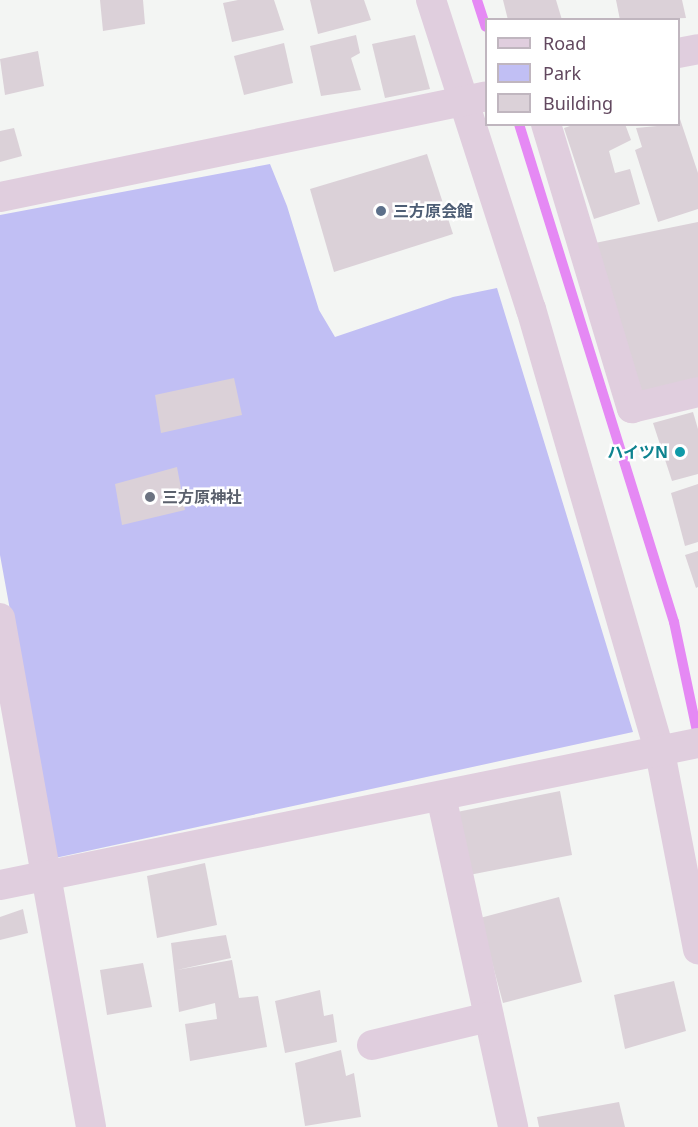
<!DOCTYPE html>
<html>
<head>
<meta charset="utf-8">
<style>
  body { margin:0 }
  #map { position:relative; width:698px; height:1127px; overflow:hidden; background:#f3f5f3; font-family:"Noto Sans","Noto Sans JP",sans-serif }
  div>[style] { position:absolute }
  [style*='--x'] { left:calc(var(--x)*1px); top:calc(var(--y)*1px); width:calc(var(--w)*1px); rotate:calc(var(--a)*1deg) }
  .green>* { inset:0; background:#c1bff4 }
  .stream>* { height:10px; margin:-5px; padding:0 5px; transform-origin:5px; border-radius:5px; background:#e589f4 }
  .building>* { inset:0; background:#dbd1d8 }
  .minor>* { height:30px; margin:-15px; padding:0 15px; transform-origin:15px; border-radius:15px; background:#e0cede }
  .dots>* { width:16px; height:16px; translate:-50% -50%; box-sizing:border-box; border:3px solid #fff; border-radius:50% }
  span { translate:-50% -50%; white-space:nowrap; text-align:center; line-height:1.15; -webkit-text-stroke:5px #fff; paint-order:stroke }
  .service-label { font-size:16px; color:#4e5e75; font-weight:700 }
  .left { translate:0 -50%; text-align:left }
  .culture-label { font-size:16px; color:#0d838f; font-weight:700 }
  .right { translate:-100% -50%; text-align:right }
  .worship-label { font-size:16px; color:#5b616d; font-weight:700 }
  .legend { position:absolute; left:485px; top:18px; width:195px; height:108px; box-sizing:border-box; background:#fff; border:2px solid #c0b6bf; margin:0; padding:8px 10px; list-style:none; font-size:18px; color:#62485f }
  .legend li { display:flex; align-items:center; gap:12px; height:30px }
  .legend b { width:30px; border:2px solid #c0b6bf }
</style>
</head>
<body>
<div id="map">
  <div class="green">
    <i style="clip-path:polygon(270px 164px,287px 206px,319px 310px,335px 337px,453px 297px,497px 288px,633px 732px,55px 858px,0 555px,0 215px)"></i>
  </div>
  <div class="stream">
    <i style="--x:477;--y:0;--w:28;--a:72"></i>
    <i style="--x:519;--y:124;--w:522;--a:72.71"></i>
    <i style="--x:674;--y:622;--w:116;--a:78.1"></i>
  </div>
  <div class="building">
    <i style="clip-path:polygon(100px 0,143px 0,145px 24px,103px 31px)"></i>
    <i style="clip-path:polygon(238px 0,274px 0,284px 30px,232px 42px,223px 3px)"></i>
    <i style="clip-path:polygon(310px 0,364px 0,371px 20px,318px 34px)"></i>
    <i style="clip-path:polygon(503px 0,556px 0,562px 20px,508px 20px)"></i>
    <i style="clip-path:polygon(616px 0,682px 0,686px 18px,620px 20px)"></i>
    <i style="clip-path:polygon(356px 35px,360px 53px,351px 58px,361px 90px,321px 96px,310px 46px)"></i>
    <i style="clip-path:polygon(415px 35px,430px 89px,385px 98px,372px 44px)"></i>
    <i style="clip-path:polygon(284px 43px,293px 83px,244px 95px,234px 56px)"></i>
    <i style="clip-path:polygon(38px 51px,44px 86px,5px 95px,0 59px)"></i>
    <i style="clip-path:polygon(678px 113px,698px 173px,698px 209px,658px 222px,635px 150px,642px 147px,636px 128px,678px 124px)"></i>
    <i style="clip-path:polygon(576px 124px,625px 124px,631px 140px,609px 151px,615px 173px,630px 169px,640px 204px,594px 219px,564px 128px)"></i>
    <i style="clip-path:polygon(14px 128px,22px 156px,0 162px,0 131px)"></i>
    <i style="clip-path:polygon(427px 154px,453px 234px,334px 272px,310px 189px)"></i>
    <i style="clip-path:polygon(698px 222px,698px 383px,637px 398px,590px 244px)"></i>
    <i style="clip-path:polygon(234px 378px,242px 415px,161px 433px,155px 395px)"></i>
    <i style="clip-path:polygon(693px 412px,698px 429px,698px 474px,672px 481px,653px 423px)"></i>
    <i style="clip-path:polygon(177px 467px,185px 510px,122px 525px,115px 484px)"></i>
    <i style="clip-path:polygon(698px 484px,698px 542px,685px 546px,671px 493px)"></i>
    <i style="clip-path:polygon(698px 551px,698px 587px,696px 588px,685px 555px)"></i>
    <i style="clip-path:polygon(560px 791px,572px 855px,464px 876px,452px 813px)"></i>
    <i style="clip-path:polygon(205px 863px,217px 925px,157px 938px,147px 876px)"></i>
    <i style="clip-path:polygon(559px 897px,582px 982px,503px 1003px,480px 918px)"></i>
    <i style="clip-path:polygon(23px 909px,28px 933px,0 940px,0 917px)"></i>
    <i style="clip-path:polygon(226px 935px,231px 958px,177px 970px,232px 960px,239px 998px,258px 996px,267px 1047px,190px 1061px,185px 1024px,217px 1019px,215px 1003px,179px 1012px,171px 943px)"></i>
    <i style="clip-path:polygon(143px 963px,152px 1007px,107px 1015px,100px 970px)"></i>
    <i style="clip-path:polygon(674px 981px,686px 1031px,625px 1049px,614px 995px)"></i>
    <i style="clip-path:polygon(320px 990px,324px 1016px,333px 1014px,337px 1042px,285px 1053px,275px 1001px)"></i>
    <i style="clip-path:polygon(341px 1050px,346px 1076px,354px 1073px,361px 1117px,305px 1126px,295px 1063px)"></i>
    <i style="clip-path:polygon(619px 1102px,625px 1127px,539px 1127px,537px 1117px)"></i>
  </div>
  <div class="minor">
    <i style="--x:431;--y:0;--w:325;--a:72.1"></i>
    <i style="--x:531;--y:309;--w:461;--a:73.8"></i>
    <i style="--x:660;--y:752;--w:201;--a:79.1"></i>
    <i style="--x:678;--y:53;--w:20;--a:-11"></i>
    <i style="--x:546;--y:124;--w:297;--a:73.2"></i>
    <i style="--x:632;--y:408;--w:68;--a:-13.6"></i>
    <i style="--x:0;--y:197;--w:496;--a:-11.7"></i>
    <i style="--x:0;--y:618;--w:517;--a:79.86"></i>
    <i style="--x:441;--y:796;--w:339;--a:77.7"></i>
    <i style="--x:0;--y:885;--w:712;--a:-11.5"></i>
    <i style="--x:372;--y:1045;--w:120;--a:-13.5"></i>
  </div>
  <div class="dots">
    <i style="left:381px;top:211px;background:#5c6f8a"></i>
    <i style="left:680px;top:452px;background:#0f9aa8"></i>
    <i style="left:150px;top:497px;background:#6b7280"></i>
  </div>
  <div class="service-label">
    <span class="left" style="left:393px;top:211px">三方原会館</span>
  </div>
  <div class="culture-label">
    <span class="right" style="left:668px;top:452px">ハイツN</span>
  </div>
  <div class="worship-label">
    <span class="left" style="left:162px;top:497px">三方原神社</span>
  </div>
  <ul class="legend">
  <li><b style="height:8px;background:#e0cede"></b>Road</li>
  <li><b style="height:16px;background:#c1bff4"></b>Park</li>
  <li><b style="height:16px;background:#dbd1d8"></b>Building</li>
  </ul>
</div>
</body>
</html>
